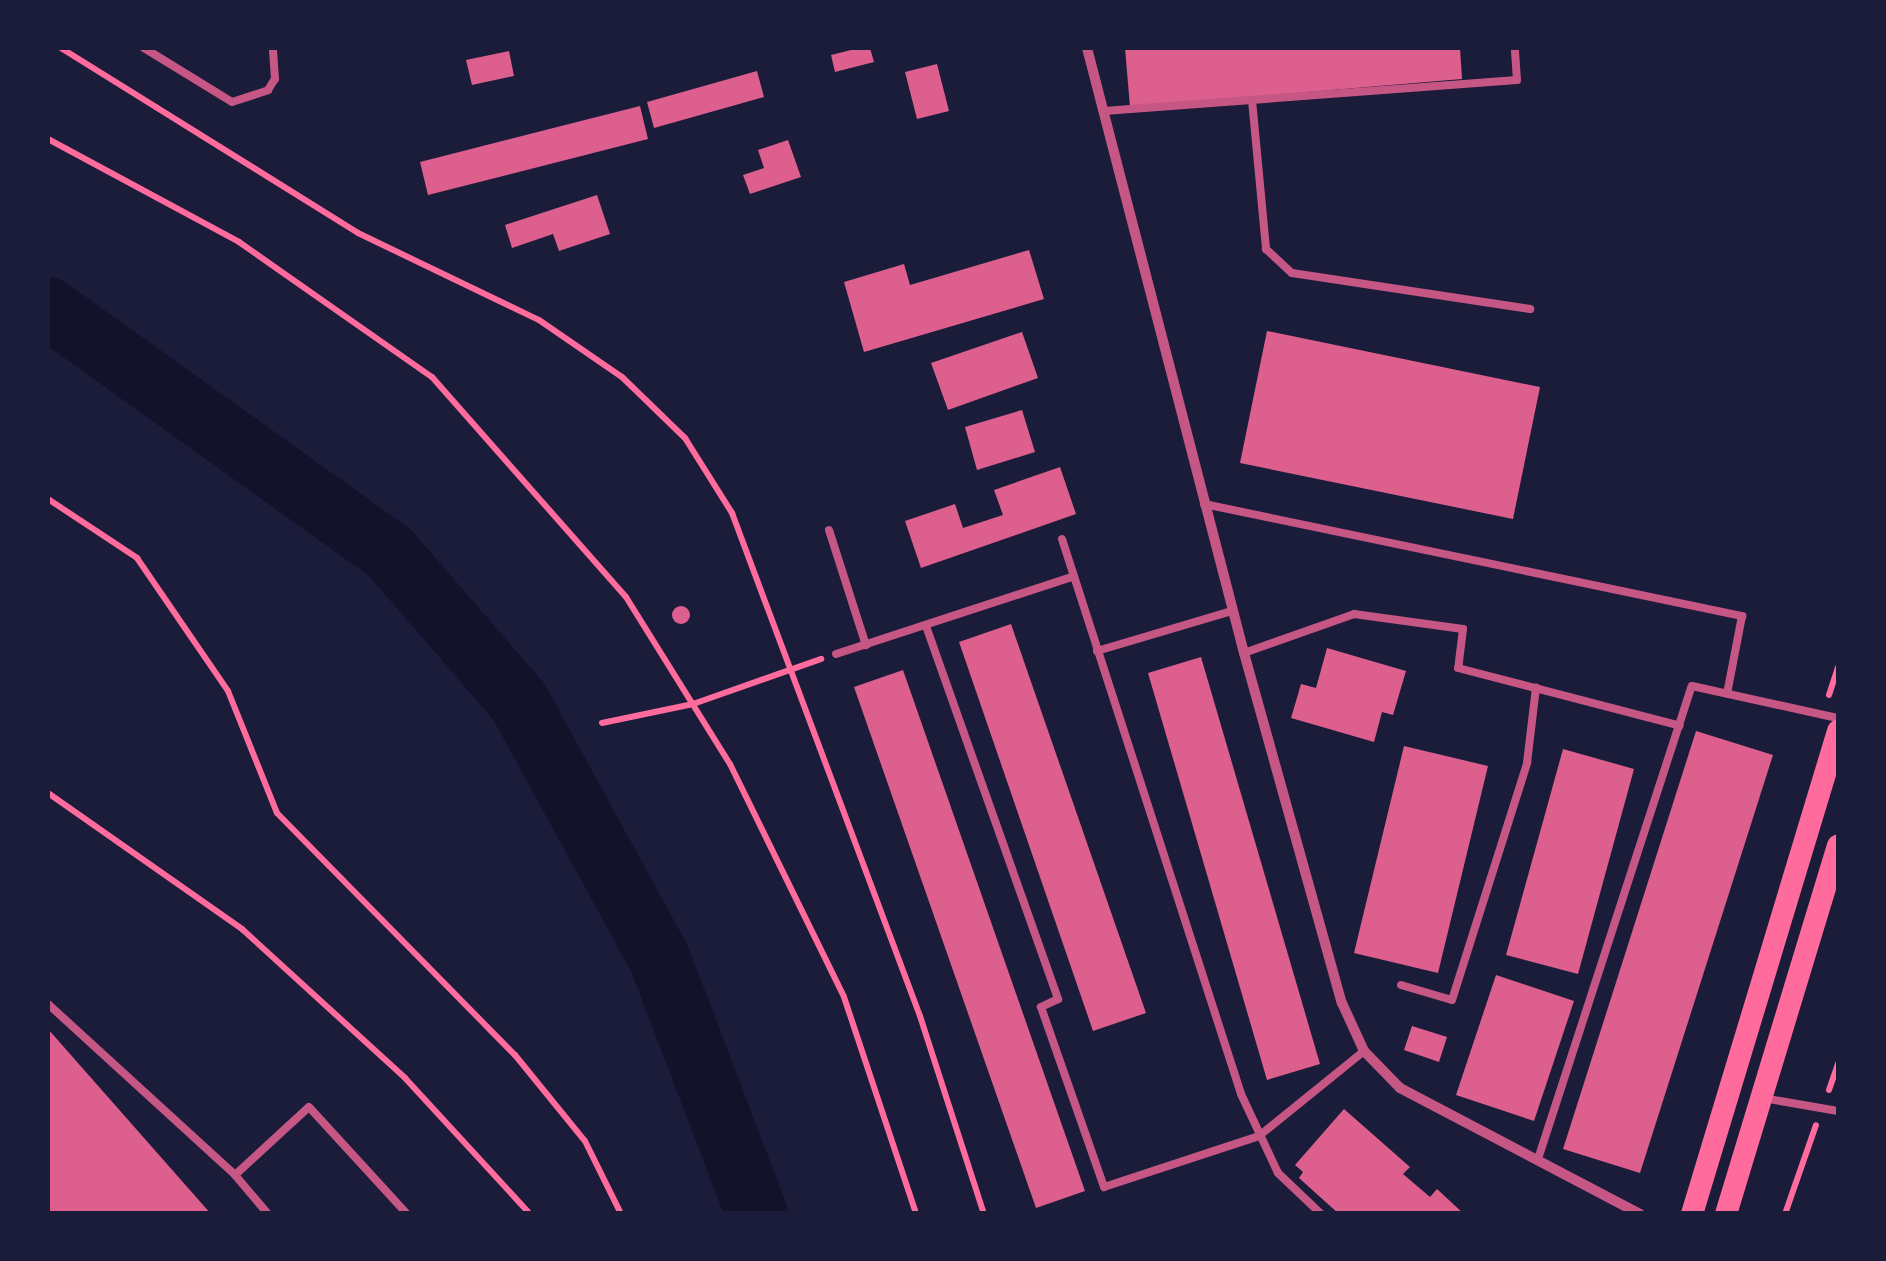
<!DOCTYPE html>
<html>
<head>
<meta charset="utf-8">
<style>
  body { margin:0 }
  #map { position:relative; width:1886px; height:1261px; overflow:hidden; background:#1b1b3a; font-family:"Open Sans",sans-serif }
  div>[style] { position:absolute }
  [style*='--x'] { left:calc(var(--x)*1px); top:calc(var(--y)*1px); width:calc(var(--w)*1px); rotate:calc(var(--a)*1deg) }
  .river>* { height:62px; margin:-31px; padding:0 31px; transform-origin:31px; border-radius:31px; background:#12122b }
  .building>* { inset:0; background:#dd5f8e }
  .round { border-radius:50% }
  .path>* { height:6px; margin:-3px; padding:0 3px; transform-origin:3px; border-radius:3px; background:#ff6b9d }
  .service>* { height:8px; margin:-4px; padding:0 4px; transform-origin:4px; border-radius:4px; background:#c65784 }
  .minor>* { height:10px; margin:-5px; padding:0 5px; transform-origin:5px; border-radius:5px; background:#c65784 }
  .primary>* { height:22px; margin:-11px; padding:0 11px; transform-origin:11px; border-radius:11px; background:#ff6b9d }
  span { translate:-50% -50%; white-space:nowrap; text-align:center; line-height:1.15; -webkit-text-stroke:8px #1b1b3a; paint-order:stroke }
  .frame { position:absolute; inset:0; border:50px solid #1b1b3a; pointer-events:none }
</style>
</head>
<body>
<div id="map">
  <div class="river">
    <i style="--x:48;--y:308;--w:422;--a:35.6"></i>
    <i style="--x:391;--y:554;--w:196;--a:49.1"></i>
    <i style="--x:519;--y:702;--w:294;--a:61.3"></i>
    <i style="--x:660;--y:960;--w:272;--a:69.1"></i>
  </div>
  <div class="building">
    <i style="clip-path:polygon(859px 48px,870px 48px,874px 62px,835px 72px,831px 55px)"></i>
    <i style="clip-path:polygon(1125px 48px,1460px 48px,1462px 79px,1130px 107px)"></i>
    <i style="clip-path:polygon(509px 51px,514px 76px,472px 85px,466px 60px)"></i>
    <i style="clip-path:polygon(937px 64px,949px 111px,917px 119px,905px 72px)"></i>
    <i style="clip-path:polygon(757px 71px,764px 97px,654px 128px,647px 102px)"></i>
    <i style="clip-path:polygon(640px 106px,648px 139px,428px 195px,420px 162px)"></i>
    <i style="clip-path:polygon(788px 140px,801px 177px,750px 194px,743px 175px,764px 168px,758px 150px)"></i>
    <i style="clip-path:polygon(597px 195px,610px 234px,559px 251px,553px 234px,512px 248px,505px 225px)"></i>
    <i style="clip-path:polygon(1029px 250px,1044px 299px,864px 352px,844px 282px,904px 264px,910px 285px)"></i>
    <i style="clip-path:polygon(1267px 331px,1540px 387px,1513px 519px,1240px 463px)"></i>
    <i style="clip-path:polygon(1022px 332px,1038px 378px,948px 410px,931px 363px)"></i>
    <i style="clip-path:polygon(1022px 410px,1035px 452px,977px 470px,965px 427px)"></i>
    <i style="clip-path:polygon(1060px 467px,1076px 514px,921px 568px,905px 521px,955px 504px,963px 528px,1003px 515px,994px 490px)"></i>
    <i class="round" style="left:672px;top:606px;width:18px;height:18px"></i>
    <i style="clip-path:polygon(1011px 624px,1146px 1013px,1093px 1031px,959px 642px)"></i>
    <i style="clip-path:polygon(1327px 648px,1406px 671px,1393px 715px,1382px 712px,1374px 742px,1291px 718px,1301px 684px,1316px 688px)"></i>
    <i style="clip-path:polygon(1201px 657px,1320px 1064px,1267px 1080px,1148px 673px)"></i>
    <i style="clip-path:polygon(903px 670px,1085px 1191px,1036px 1208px,854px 687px)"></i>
    <i style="clip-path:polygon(1696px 731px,1773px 755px,1640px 1173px,1563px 1149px)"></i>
    <i style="clip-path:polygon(1404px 746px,1488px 766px,1438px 973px,1354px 953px)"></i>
    <i style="clip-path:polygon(1563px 749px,1634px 769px,1578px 974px,1506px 955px)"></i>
    <i style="clip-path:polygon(1496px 975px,1574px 1001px,1534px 1121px,1456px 1095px)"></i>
    <i style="clip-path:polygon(1412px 1026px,1447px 1037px,1439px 1062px,1404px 1050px)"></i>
    <i style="clip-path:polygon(48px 1029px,211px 1214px,48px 1214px)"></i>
    <i style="clip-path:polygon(1344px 1109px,1410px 1167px,1403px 1174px,1430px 1197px,1437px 1189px,1464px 1214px,1339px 1214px,1299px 1178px,1303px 1172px,1295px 1165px)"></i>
  </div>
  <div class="path">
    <i style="--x:61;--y:48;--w:350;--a:31.9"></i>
    <i style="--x:358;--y:233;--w:201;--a:25.7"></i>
    <i style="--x:539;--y:320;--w:101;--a:34.5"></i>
    <i style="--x:622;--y:377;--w:88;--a:44.1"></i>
    <i style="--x:685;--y:438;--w:89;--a:57.9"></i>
    <i style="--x:732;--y:513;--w:537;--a:69.51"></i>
    <i style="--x:920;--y:1016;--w:208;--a:72.1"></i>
    <i style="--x:48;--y:139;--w:217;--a:28.3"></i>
    <i style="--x:239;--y:242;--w:236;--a:35"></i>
    <i style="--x:432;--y:377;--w:293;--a:48.6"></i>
    <i style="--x:626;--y:597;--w:197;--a:58.1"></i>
    <i style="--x:730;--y:764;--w:259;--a:63.9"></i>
    <i style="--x:844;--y:997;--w:229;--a:71.6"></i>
    <i style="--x:48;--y:499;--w:107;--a:33.5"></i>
    <i style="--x:137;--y:558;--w:161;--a:55.6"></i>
    <i style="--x:228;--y:691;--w:131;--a:68.1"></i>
    <i style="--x:277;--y:813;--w:339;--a:45.5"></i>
    <i style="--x:515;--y:1055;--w:111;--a:50.9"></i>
    <i style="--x:585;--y:1141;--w:81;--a:63.7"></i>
    <i style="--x:1829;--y:695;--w:29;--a:-72"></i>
    <i style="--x:602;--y:723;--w:93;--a:-11.8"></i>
    <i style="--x:693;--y:704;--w:136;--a:-19.4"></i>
    <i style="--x:48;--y:793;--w:237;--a:35"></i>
    <i style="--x:242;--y:929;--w:221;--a:42.4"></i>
    <i style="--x:405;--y:1078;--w:185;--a:47.4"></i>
    <i style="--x:1829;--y:1090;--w:28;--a:-71"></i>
    <i style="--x:1785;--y:1214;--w:94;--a:-70.8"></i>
  </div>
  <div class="service">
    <i style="--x:144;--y:48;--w:103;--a:31.5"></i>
    <i style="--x:232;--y:102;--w:38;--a:-18"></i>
    <i style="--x:268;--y:90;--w:13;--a:-58"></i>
    <i style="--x:275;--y:79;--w:31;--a:-94"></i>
    <i style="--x:1252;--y:100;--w:150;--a:84.6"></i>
    <i style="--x:1266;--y:249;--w:35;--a:43"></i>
    <i style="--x:1292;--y:273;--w:241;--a:8.6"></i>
    <i style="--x:1104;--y:111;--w:414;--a:-4.3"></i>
    <i style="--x:1517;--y:80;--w:32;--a:-94"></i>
    <i style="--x:1204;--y:504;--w:550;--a:11.76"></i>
    <i style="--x:1742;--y:616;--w:79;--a:100.9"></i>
    <i style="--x:829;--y:530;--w:121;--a:72.2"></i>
    <i style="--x:1062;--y:539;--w:583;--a:72.12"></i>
    <i style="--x:1241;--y:1094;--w:87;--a:64.9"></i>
    <i style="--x:1278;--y:1173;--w:59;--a:43.6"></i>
    <i style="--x:926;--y:626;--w:396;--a:70.5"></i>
    <i style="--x:1058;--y:999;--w:19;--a:155"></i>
    <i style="--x:1041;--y:1007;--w:191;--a:70.7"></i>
    <i style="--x:1104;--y:1187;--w:163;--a:-18.2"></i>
    <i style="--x:1259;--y:1136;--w:135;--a:-39"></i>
    <i style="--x:1097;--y:651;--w:141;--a:-16.5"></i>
    <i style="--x:1244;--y:653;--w:117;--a:-19.5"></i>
    <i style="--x:1354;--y:614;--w:110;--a:7.8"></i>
    <i style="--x:1463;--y:629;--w:39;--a:97"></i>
    <i style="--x:1458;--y:668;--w:229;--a:14.6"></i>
    <i style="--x:836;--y:654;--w:250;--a:-18.1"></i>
    <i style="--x:1401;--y:985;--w:53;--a:16.4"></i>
    <i style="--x:1452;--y:1000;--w:249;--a:-72.4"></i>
    <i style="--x:1527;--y:763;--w:76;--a:-83.2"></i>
    <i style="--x:48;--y:1004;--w:253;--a:42.4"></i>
    <i style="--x:235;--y:1175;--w:51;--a:49.8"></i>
    <i style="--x:1763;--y:1098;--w:76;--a:9.8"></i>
    <i style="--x:1538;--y:1159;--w:497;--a:-72"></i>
    <i style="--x:1692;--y:686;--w:149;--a:12.4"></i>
    <i style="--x:235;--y:1175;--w:100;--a:-42.6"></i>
    <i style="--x:309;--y:1107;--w:145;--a:47.5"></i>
  </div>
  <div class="minor">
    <i style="--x:1087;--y:48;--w:625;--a:75.45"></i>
    <i style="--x:1244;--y:653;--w:363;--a:74.4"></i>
    <i style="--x:1342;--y:1003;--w:53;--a:65.4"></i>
    <i style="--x:1364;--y:1051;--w:52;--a:45.8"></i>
    <i style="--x:1400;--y:1088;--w:271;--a:27.7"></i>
  </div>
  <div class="primary">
    <i style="--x:1692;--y:1214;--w:505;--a:-73.18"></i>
    <i style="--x:1726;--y:1214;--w:385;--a:-73.1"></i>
  </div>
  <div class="frame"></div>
</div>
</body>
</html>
